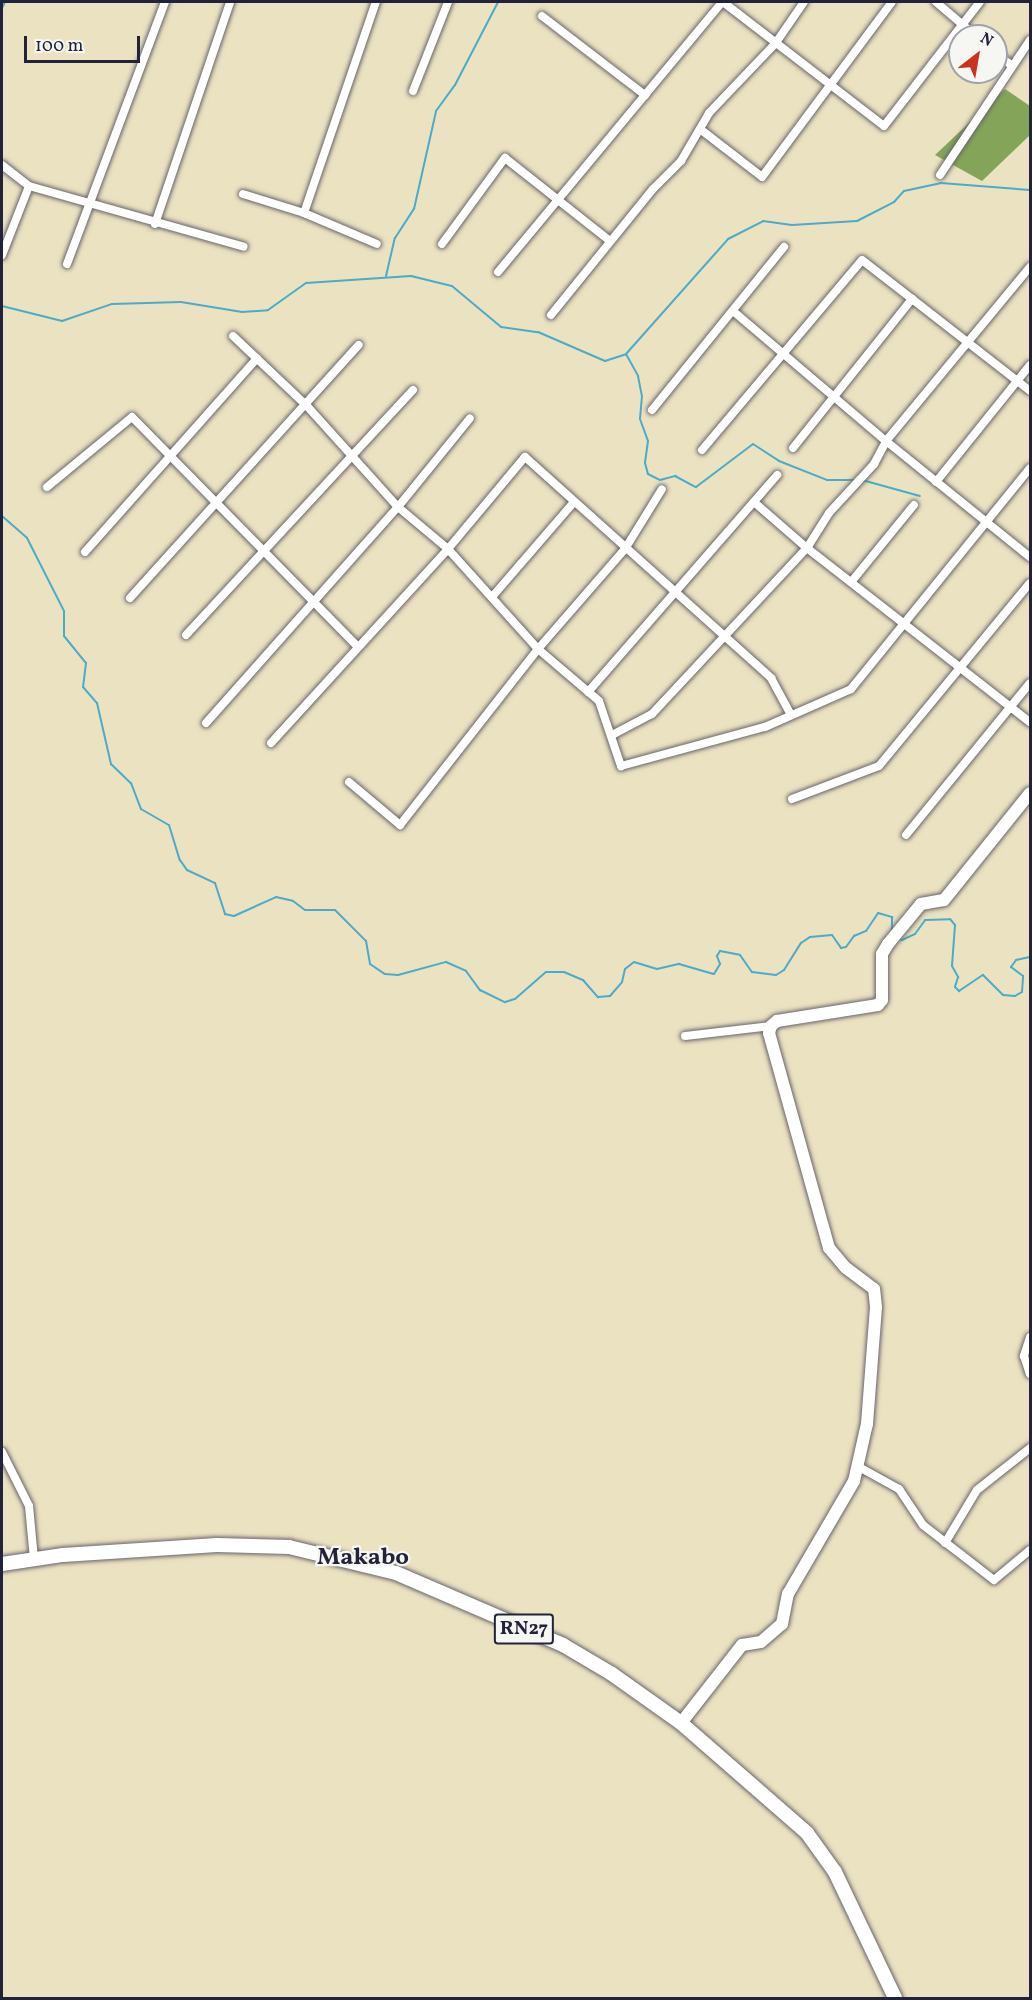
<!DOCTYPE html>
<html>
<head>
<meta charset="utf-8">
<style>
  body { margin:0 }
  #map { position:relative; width:1032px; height:2000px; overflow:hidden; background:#ebe2c2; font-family:Vollkorn,serif }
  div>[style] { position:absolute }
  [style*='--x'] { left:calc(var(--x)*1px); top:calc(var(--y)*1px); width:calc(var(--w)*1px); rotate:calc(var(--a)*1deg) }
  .forest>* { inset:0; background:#84a559 }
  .stream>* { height:2px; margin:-1px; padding:0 1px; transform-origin:1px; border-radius:1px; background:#4babca }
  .roads { filter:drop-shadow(0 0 2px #68656a) drop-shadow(0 0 2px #68656a) }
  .street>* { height:8px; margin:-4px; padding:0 4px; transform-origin:4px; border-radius:4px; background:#fff }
  .secondary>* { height:12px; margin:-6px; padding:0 6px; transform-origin:6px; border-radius:6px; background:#fff }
  .primary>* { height:14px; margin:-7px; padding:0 7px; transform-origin:7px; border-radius:7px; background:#fff }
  span { translate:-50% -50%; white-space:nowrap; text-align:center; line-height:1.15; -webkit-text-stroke:4.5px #f6f6f2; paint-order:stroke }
  .shield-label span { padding:2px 4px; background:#f6f6f2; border:2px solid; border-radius:4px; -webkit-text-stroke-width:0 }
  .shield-label { font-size:20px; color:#22223b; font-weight:700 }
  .quarter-label { font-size:24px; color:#22223b; font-weight:700 }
  .frame { position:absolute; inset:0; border:3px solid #22223b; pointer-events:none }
  .north { position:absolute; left:948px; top:24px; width:60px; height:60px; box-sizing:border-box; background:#f6f6f2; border:2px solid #a1a1a9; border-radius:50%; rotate:31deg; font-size:16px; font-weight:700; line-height:24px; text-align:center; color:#22223b }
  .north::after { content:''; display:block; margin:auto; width:21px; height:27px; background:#c8321e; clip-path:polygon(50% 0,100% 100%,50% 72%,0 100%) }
  .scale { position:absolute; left:24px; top:36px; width:116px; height:27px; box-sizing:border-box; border:3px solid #22223b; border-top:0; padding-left:8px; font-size:18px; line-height:21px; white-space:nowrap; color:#22223b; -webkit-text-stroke:4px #f6f6f2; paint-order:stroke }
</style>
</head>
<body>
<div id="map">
  <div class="forest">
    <i style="clip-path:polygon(1005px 89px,1030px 106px,1030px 135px,982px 181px,935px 155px)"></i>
  </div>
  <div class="stream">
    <i style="--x:2;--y:8;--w:7;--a:-63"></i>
    <i style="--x:386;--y:276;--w:39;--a:-77"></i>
    <i style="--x:395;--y:238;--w:35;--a:-57"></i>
    <i style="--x:414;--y:209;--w:100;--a:-77.3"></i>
    <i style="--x:436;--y:111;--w:32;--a:-54"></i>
    <i style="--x:455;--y:85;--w:93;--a:-62.6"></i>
    <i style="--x:2;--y:306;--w:62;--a:14"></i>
    <i style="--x:62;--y:321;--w:53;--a:-18.8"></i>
    <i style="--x:112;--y:304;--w:69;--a:-1.7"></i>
    <i style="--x:181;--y:302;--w:62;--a:9.3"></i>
    <i style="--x:242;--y:312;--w:26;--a:-4"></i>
    <i style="--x:268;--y:310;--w:47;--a:-35.4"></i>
    <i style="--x:306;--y:283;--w:105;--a:-3.8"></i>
    <i style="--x:411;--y:276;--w:42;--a:13.7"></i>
    <i style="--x:452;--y:286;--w:64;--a:39.9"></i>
    <i style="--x:501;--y:327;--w:37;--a:8"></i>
    <i style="--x:538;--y:332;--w:73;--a:23.4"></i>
    <i style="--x:605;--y:361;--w:22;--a:-18"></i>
    <i style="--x:626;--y:354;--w:154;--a:-48.4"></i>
    <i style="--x:728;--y:239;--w:39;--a:-27"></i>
    <i style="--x:763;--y:221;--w:29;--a:8"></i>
    <i style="--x:792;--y:225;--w:65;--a:-3.5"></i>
    <i style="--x:857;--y:221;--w:42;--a:-27.2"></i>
    <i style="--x:894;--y:202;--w:15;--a:-48"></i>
    <i style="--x:904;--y:191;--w:38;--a:-12"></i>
    <i style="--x:941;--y:183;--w:89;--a:4.5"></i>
    <i style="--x:626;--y:354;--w:25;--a:61"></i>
    <i style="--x:638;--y:376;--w:20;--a:79"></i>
    <i style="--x:642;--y:396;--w:23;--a:95"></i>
    <i style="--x:640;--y:419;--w:23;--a:70"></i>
    <i style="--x:648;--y:441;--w:22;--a:98"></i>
    <i style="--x:645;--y:463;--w:11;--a:75"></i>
    <i style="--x:648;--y:474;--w:13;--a:27"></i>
    <i style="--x:660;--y:480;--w:16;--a:-15"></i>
    <i style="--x:675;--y:476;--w:24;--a:28"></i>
    <i style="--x:696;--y:487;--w:71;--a:-37"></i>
    <i style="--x:753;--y:444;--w:31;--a:33"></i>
    <i style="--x:779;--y:461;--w:52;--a:21.6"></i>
    <i style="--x:827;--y:480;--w:30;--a:0"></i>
    <i style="--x:862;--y:480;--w:60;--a:15.4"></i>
    <i style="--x:2;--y:516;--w:33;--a:41"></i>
    <i style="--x:27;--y:538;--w:82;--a:63.1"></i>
    <i style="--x:64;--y:611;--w:25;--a:90"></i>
    <i style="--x:64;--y:636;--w:35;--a:51"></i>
    <i style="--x:86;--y:663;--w:24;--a:97"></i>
    <i style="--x:83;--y:687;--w:21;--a:49"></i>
    <i style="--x:97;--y:703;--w:63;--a:77.1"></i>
    <i style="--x:111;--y:764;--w:28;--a:44"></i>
    <i style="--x:131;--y:783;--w:28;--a:69"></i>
    <i style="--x:141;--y:809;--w:32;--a:30"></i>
    <i style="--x:169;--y:825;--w:37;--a:73"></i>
    <i style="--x:180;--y:860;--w:12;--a:55"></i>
    <i style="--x:187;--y:870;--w:31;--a:25"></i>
    <i style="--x:215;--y:883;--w:33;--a:72"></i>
    <i style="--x:225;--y:914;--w:9;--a:13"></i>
    <i style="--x:234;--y:916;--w:46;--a:-24.3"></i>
    <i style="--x:276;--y:897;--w:17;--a:13"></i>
    <i style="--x:293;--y:901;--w:15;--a:37"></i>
    <i style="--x:305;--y:910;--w:30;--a:0"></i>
    <i style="--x:335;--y:910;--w:44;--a:45"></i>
    <i style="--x:366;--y:941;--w:23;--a:80"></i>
    <i style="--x:370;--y:964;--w:18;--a:34"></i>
    <i style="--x:385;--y:974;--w:13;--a:4"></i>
    <i style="--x:398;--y:975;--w:50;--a:-15.2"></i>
    <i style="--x:446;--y:962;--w:22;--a:24"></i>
    <i style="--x:466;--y:971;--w:24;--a:54"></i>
    <i style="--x:480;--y:990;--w:28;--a:26"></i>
    <i style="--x:505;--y:1002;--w:10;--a:-17"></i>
    <i style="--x:515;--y:999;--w:41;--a:-41.1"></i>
    <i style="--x:546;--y:972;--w:18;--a:0"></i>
    <i style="--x:564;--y:972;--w:21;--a:23"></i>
    <i style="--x:583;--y:980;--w:23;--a:49"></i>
    <i style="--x:598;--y:997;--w:12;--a:-5"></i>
    <i style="--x:610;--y:996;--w:18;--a:-49"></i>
    <i style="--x:622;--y:982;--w:13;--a:-77"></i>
    <i style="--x:625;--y:969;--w:11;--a:-38"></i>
    <i style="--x:634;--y:962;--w:24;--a:17"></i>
    <i style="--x:657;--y:969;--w:23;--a:-13"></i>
    <i style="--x:679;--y:964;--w:36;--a:16"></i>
    <i style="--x:714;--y:974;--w:12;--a:-59"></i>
    <i style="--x:720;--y:964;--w:9;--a:-111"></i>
    <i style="--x:717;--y:956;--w:6;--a:-59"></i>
    <i style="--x:720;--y:951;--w:20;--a:11"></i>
    <i style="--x:740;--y:955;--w:21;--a:55"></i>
    <i style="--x:752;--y:972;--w:24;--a:7"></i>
    <i style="--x:776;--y:975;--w:9;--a:-32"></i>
    <i style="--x:784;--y:970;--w:32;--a:-58"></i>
    <i style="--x:801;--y:943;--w:11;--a:-34"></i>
    <i style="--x:810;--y:937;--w:22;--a:-5"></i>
    <i style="--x:832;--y:935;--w:16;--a:55"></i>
    <i style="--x:841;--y:948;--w:5;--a:-11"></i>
    <i style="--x:846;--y:947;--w:14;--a:-54"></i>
    <i style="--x:854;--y:936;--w:13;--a:-23"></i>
    <i style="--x:866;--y:931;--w:22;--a:-56"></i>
    <i style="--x:878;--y:913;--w:15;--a:16"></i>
    <i style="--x:892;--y:917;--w:15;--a:90"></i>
    <i style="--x:898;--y:938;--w:4;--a:27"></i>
    <i style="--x:902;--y:940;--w:14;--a:-25"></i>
    <i style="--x:915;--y:934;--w:17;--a:-54"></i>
    <i style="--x:925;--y:920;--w:25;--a:-2"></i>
    <i style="--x:950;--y:919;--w:8;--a:50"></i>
    <i style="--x:955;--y:925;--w:41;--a:94.2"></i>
    <i style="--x:952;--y:966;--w:13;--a:61"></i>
    <i style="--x:958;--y:977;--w:10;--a:107"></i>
    <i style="--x:955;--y:987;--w:6;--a:45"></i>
    <i style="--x:959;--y:991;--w:29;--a:-34"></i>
    <i style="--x:983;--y:975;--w:28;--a:45"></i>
    <i style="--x:1003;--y:995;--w:12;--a:5"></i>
    <i style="--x:1015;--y:996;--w:8;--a:-30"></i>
    <i style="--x:1022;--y:992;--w:16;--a:-86"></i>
    <i style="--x:1023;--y:976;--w:15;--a:-143"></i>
    <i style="--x:1011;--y:967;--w:9;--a:-54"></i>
    <i style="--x:1016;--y:960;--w:14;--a:-12"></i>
  </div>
  <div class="roads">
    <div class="street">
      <i style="--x:723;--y:2;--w:203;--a:37.6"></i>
      <i style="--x:884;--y:126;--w:157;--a:-52.3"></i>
      <i style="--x:936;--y:2;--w:52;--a:40.4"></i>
      <i style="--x:542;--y:16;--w:130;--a:37.5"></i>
      <i style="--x:996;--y:53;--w:19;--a:39"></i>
      <i style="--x:413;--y:91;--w:96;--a:-68.5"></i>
      <i style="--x:700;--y:129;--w:78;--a:37.7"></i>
      <i style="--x:762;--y:177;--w:218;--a:-53.4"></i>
      <i style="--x:2;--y:165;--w:34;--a:38"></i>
      <i style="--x:29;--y:186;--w:223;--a:15.8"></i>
      <i style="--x:940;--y:175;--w:162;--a:-56.3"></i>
      <i style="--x:243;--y:194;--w:64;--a:17.3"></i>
      <i style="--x:304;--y:213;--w:79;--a:23"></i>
      <i style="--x:304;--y:213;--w:223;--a:-71.2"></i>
      <i style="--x:155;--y:224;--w:234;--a:-71.3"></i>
      <i style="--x:442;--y:244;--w:107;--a:-53.8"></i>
      <i style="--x:505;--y:158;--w:134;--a:38.3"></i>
      <i style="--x:2;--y:255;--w:74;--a:-68.6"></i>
      <i style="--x:67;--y:264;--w:280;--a:-69.5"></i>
      <i style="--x:498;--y:272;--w:351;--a:-50.3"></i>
      <i style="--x:733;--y:311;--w:201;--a:40.4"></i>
      <i style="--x:886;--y:441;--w:185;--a:38.9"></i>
      <i style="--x:551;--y:315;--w:162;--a:-51"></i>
      <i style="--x:653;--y:189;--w:40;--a:-45"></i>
      <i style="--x:681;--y:161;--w:56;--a:-59.7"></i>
      <i style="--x:709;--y:113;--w:95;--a:-46.3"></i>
      <i style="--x:775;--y:44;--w:51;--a:-55.4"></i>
      <i style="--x:233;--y:336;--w:102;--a:43.4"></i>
      <i style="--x:307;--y:406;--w:136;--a:48"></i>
      <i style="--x:398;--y:507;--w:65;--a:40"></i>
      <i style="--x:448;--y:549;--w:135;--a:48"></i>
      <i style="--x:538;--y:649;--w:80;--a:40.4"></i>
      <i style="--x:599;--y:701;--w:69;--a:71.3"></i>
      <i style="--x:621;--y:766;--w:149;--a:-15.2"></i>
      <i style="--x:765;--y:727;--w:94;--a:-23.8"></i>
      <i style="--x:851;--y:689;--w:284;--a:-51"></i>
      <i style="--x:652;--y:410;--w:210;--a:-51"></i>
      <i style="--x:793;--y:448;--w:191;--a:-51.4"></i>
      <i style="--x:702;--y:450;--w:248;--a:-49.9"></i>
      <i style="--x:862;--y:260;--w:213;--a:37.9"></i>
      <i style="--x:936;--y:482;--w:150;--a:-51.2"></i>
      <i style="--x:47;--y:487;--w:110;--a:-39.5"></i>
      <i style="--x:132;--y:417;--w:322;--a:45.5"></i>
      <i style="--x:754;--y:502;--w:70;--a:41"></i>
      <i style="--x:807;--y:548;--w:283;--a:38"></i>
      <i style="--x:85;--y:552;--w:259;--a:-48.4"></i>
      <i style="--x:852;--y:581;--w:98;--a:-50.8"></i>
      <i style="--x:492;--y:597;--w:125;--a:-49.2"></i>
      <i style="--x:130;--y:598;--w:341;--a:-47.9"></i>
      <i style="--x:186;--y:635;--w:334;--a:-47.2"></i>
      <i style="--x:588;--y:692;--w:288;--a:-48.9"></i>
      <i style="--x:206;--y:723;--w:289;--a:-48.4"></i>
      <i style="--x:398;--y:507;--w:114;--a:-51"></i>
      <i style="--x:612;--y:735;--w:45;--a:-27.7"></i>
      <i style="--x:652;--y:714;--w:227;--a:-47"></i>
      <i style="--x:807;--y:548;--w:41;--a:-57.8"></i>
      <i style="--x:829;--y:513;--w:67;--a:-47.4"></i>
      <i style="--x:874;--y:464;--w:26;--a:-62"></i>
      <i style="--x:886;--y:441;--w:226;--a:-50.4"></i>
      <i style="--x:271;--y:743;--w:263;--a:-47.6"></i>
      <i style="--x:448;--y:549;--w:120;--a:-50.1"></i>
      <i style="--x:525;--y:457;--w:331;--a:41.9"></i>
      <i style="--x:771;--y:678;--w:42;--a:61.6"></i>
      <i style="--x:349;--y:782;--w:67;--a:40.1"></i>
      <i style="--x:400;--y:825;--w:224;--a:-51.9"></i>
      <i style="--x:538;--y:649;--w:133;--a:-49"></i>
      <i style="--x:625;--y:549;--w:70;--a:-58.3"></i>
      <i style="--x:792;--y:799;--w:93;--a:-20.8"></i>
      <i style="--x:879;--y:766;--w:237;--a:-50.5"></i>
      <i style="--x:906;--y:835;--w:196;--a:-50.8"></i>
      <i style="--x:685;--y:1036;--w:87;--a:-6.6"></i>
      <i style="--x:1030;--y:1337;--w:20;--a:108"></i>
      <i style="--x:1024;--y:1356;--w:19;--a:72"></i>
      <i style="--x:2;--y:1452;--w:60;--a:63.4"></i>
      <i style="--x:29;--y:1506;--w:53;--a:84.6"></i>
      <i style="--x:859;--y:1467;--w:46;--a:28.8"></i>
      <i style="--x:899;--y:1489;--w:43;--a:56.3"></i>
      <i style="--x:923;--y:1525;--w:90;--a:37.8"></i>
      <i style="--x:994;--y:1580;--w:47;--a:-39.8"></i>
      <i style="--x:945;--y:1543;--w:62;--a:-58.9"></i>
      <i style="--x:977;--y:1490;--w:68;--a:-38.4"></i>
    </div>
    <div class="secondary">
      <i style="--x:681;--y:1723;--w:99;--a:-52"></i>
      <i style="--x:742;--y:1645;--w:19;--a:-9"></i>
      <i style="--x:761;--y:1642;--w:28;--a:-41"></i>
      <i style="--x:782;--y:1624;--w:31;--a:-79"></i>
      <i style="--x:788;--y:1594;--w:131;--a:-59.7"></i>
      <i style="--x:854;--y:1481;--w:58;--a:-77.2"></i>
      <i style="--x:867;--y:1424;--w:117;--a:-85.6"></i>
      <i style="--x:876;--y:1307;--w:18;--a:-96"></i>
      <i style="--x:874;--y:1289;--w:36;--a:-143"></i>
      <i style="--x:845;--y:1267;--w:25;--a:-130"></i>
      <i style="--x:829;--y:1248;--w:223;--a:-105.6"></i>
      <i style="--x:769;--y:1033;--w:7;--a:-74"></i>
      <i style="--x:771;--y:1026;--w:8;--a:-40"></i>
      <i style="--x:777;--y:1021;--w:102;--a:-9"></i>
      <i style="--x:878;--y:1005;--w:6;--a:-51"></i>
      <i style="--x:882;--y:1000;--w:46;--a:-90"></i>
      <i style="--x:882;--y:954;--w:12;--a:-59"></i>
      <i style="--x:888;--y:944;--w:52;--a:-50.5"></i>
      <i style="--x:921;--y:904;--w:23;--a:-10"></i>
      <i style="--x:944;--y:900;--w:137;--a:-51.2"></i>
    </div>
    <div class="primary">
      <i style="--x:2;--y:1564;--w:62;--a:-8.4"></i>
      <i style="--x:63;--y:1555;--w:154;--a:-3.7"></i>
      <i style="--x:217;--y:1545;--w:72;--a:1.6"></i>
      <i style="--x:289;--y:1547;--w:110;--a:13.7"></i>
      <i style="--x:396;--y:1573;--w:182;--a:23.3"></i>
      <i style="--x:563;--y:1645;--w:57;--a:30.6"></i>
      <i style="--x:612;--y:1674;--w:85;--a:35.4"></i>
      <i style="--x:681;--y:1723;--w:167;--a:41.1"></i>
      <i style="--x:807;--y:1833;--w:48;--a:54.3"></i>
      <i style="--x:835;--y:1872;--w:140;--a:64.5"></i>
    </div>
  </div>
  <div class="shield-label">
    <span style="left:524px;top:1629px">RN27</span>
  </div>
  <div class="quarter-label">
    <span style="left:363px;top:1559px">Makabo</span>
  </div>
  <div class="frame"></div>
  <div class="north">N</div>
  <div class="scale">100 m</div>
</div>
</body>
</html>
